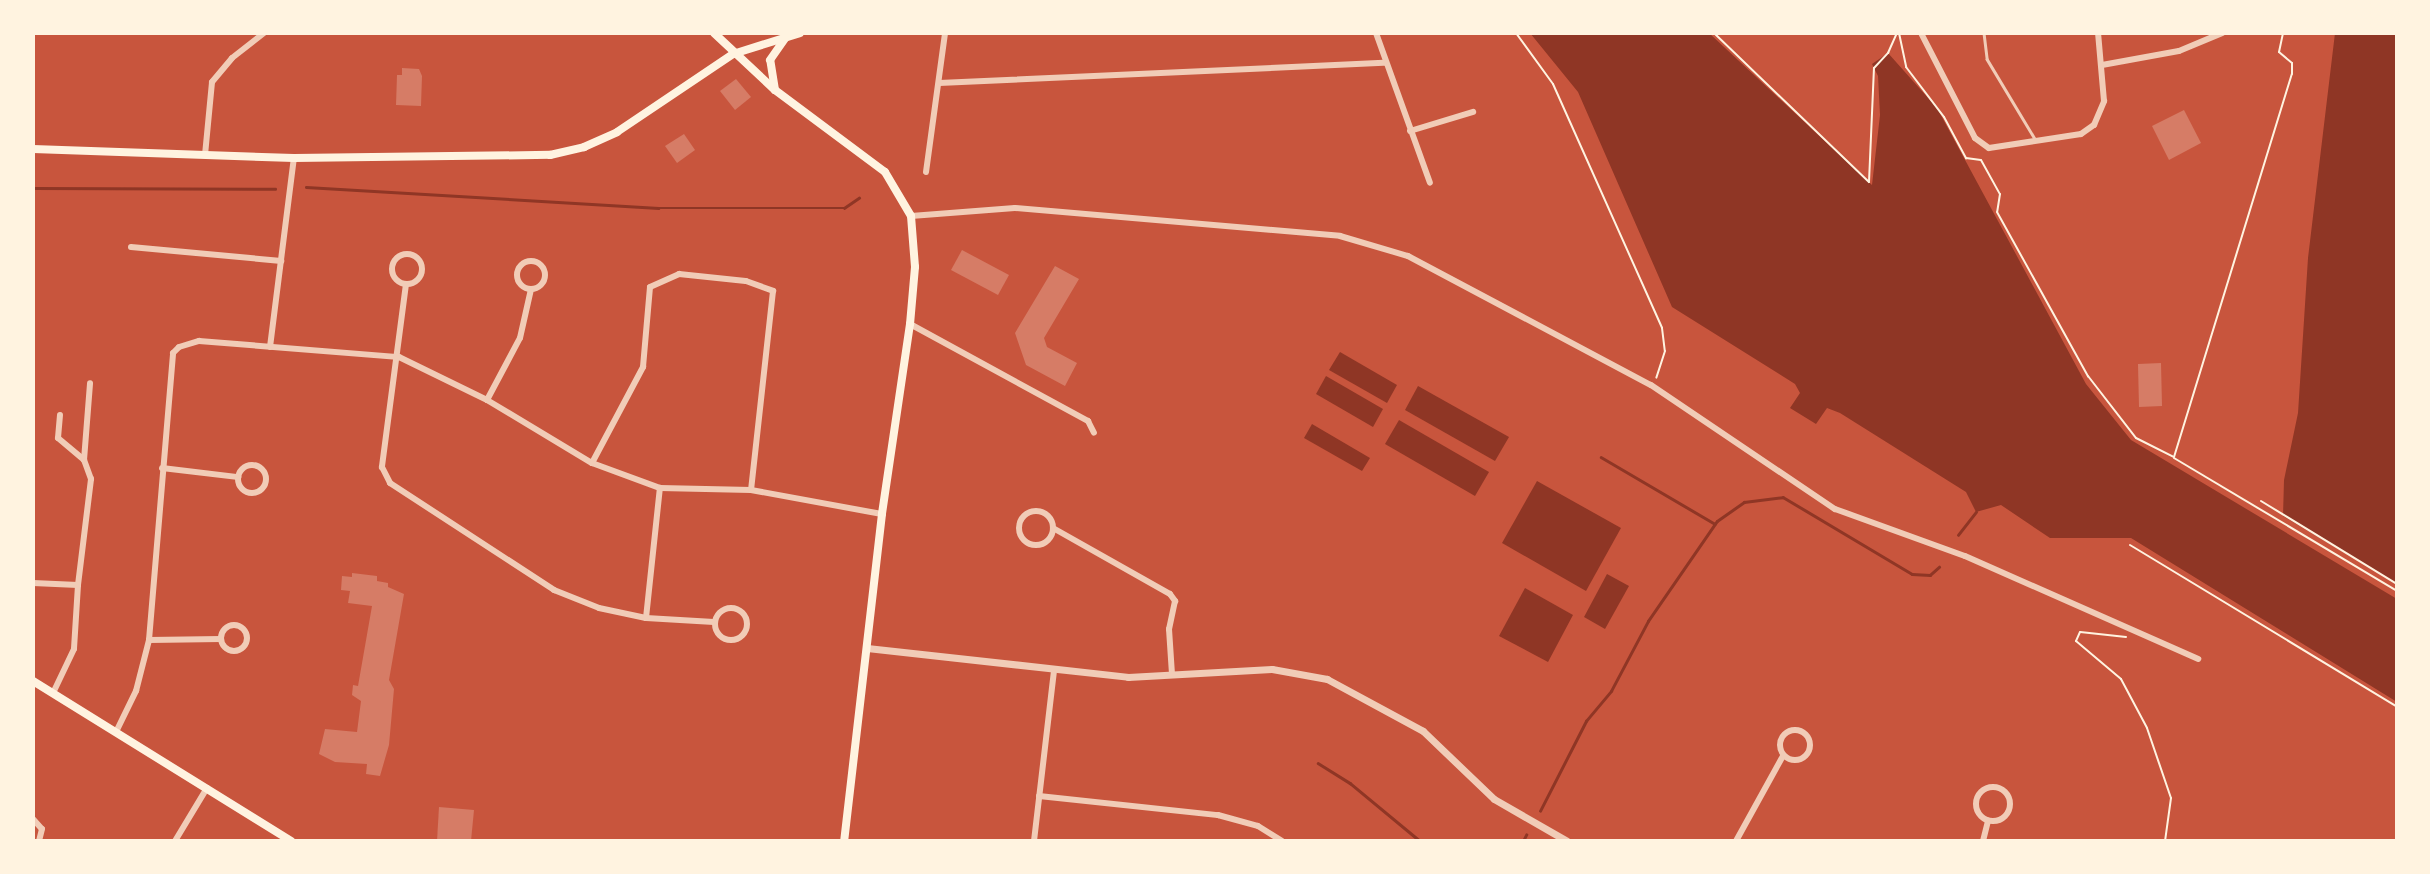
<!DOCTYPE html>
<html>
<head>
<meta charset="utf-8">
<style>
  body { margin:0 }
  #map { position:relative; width:2430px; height:874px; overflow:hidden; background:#c8553d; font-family:"Noto Sans",sans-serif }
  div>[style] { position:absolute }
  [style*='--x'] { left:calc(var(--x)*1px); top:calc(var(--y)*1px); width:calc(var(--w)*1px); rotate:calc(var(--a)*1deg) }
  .water>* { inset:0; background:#8f3625 }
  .stream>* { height:2.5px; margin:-1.25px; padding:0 1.25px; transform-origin:1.25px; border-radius:1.25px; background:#8f3625 }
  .building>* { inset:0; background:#d67c66 }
  .path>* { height:2px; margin:-1px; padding:0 1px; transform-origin:1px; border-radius:1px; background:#fff3e0 }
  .service>* { height:2.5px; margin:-1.25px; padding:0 1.25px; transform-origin:1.25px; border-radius:1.25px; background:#f1ccb7 }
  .minor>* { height:6px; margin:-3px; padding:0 3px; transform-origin:3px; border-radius:3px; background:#f1ccb7 }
  .minor>.ring { margin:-3px; padding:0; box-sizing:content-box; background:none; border:6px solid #f1ccb7; border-radius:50% }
  .tertiary>* { height:7px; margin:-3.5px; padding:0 3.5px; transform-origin:3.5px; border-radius:3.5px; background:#f1ccb7 }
  .secondary>* { height:8px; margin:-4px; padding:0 4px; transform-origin:4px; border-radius:4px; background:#fff3e0 }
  span { translate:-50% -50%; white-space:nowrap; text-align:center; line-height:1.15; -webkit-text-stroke:6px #fff3e0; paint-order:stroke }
  .frame { position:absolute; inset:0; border:35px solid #fff3e0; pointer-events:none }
</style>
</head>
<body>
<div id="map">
  <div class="water">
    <i style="clip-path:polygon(1530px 33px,1709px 33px,1872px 185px,1880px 115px,1878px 76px,1872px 64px,1888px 53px,1937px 108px,2086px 384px,2131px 440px,2397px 599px,2397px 702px,2131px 538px,2050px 538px,2001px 505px,1976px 512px,1966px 492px,1840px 413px,1827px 408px,1816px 424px,1790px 408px,1800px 393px,1795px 384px,1672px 307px,1578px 92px)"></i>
    <i style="clip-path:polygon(2335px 33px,2397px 33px,2397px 584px,2283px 516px,2284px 480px,2298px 413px,2308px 258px)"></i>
    <i style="clip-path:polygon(1340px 352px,1397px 385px,1387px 403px,1329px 370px)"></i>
    <i style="clip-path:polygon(1326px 376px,1383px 409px,1373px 427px,1316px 394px)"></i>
    <i style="clip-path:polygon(1418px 386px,1509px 437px,1495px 461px,1405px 410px)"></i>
    <i style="clip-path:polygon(1399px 420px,1489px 472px,1475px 496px,1385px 444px)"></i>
    <i style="clip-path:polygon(1312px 424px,1370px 458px,1362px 471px,1304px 438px)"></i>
    <i style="clip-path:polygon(1537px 481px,1621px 528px,1586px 591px,1502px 543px)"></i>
    <i style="clip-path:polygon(1607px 574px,1629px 586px,1605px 629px,1584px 617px)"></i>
    <i style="clip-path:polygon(1525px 588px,1573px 615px,1548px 662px,1499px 636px)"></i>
  </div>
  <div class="stream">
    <i style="--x:306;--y:187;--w:353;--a:3.4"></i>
    <i style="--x:658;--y:208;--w:186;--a:0"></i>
    <i style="--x:844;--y:208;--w:18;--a:-34"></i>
    <i style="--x:33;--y:188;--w:242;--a:0.2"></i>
    <i style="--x:1601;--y:457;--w:132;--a:30.4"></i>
    <i style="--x:1958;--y:535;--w:29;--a:-52"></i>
    <i style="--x:1318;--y:763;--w:38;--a:32"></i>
    <i style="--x:1350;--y:783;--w:91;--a:39.6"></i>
    <i style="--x:1540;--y:811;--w:101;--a:-62.9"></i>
    <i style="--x:1586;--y:721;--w:39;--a:-50"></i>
    <i style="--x:1611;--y:691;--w:79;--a:-62.1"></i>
    <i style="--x:1648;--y:621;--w:121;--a:-55.4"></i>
    <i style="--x:1717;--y:521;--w:33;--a:-35"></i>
    <i style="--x:1744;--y:502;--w:39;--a:-7"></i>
    <i style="--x:1783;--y:497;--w:150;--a:30.8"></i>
    <i style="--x:1912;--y:574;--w:18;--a:3"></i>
    <i style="--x:1930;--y:575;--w:12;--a:-42"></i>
    <i style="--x:1523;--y:841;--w:7;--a:-63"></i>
  </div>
  <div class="building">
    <i style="clip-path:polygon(402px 68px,419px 69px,422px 76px,421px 106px,396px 105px,397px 75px,402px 75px)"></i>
    <i style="clip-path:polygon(736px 79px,751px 97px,735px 110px,720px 91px)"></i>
    <i style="clip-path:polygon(2184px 110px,2201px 143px,2169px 160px,2152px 126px)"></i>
    <i style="clip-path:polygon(684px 134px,695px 150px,677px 163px,665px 146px)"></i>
    <i style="clip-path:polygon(962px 250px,1009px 275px,998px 295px,951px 270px)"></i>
    <i style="clip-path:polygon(1055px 266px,1079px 279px,1044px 338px,1047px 347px,1077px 363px,1065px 386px,1026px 365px,1015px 333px)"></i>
    <i style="clip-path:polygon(2161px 363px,2162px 406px,2139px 407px,2138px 364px)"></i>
    <i style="clip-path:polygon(352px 573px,377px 576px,377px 581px,388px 583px,388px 587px,404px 594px,389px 680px,394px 689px,389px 745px,380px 776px,366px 774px,367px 764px,335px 762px,319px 754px,325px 729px,357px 732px,361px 701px,352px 695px,353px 685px,358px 686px,372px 606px,348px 603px,350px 591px,341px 590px,342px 576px,352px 577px)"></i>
    <i style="clip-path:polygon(439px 807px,474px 810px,471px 841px,437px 841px)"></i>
  </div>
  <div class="path">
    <i style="--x:1516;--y:33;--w:63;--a:54"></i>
    <i style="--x:1553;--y:84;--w:267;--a:65.9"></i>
    <i style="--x:1662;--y:328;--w:23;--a:83"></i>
    <i style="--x:1665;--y:351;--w:28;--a:108"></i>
    <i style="--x:1714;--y:33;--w:215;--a:43.9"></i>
    <i style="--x:1869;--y:182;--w:114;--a:-87.5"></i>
    <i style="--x:1874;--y:68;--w:21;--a:-47"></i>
    <i style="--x:1888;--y:53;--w:22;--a:-66"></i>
    <i style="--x:1899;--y:33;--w:35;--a:78"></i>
    <i style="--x:1906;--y:67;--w:63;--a:52.8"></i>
    <i style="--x:1944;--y:117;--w:47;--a:61.8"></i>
    <i style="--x:1966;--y:158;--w:15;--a:8"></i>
    <i style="--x:1981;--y:160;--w:39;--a:61"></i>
    <i style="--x:2000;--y:194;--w:18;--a:99"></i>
    <i style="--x:1997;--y:212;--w:188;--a:61"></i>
    <i style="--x:2088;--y:376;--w:78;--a:52.3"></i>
    <i style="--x:2136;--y:438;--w:42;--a:26.6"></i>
    <i style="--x:2174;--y:457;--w:401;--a:-72.9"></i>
    <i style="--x:2292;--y:74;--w:11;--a:-90"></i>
    <i style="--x:2292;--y:63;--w:17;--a:-140"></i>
    <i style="--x:2279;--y:52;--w:19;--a:-78"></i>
    <i style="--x:2174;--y:458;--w:260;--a:30.8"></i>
    <i style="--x:2261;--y:501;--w:159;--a:31.4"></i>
    <i style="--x:2130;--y:545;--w:312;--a:31.2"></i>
    <i style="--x:2126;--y:637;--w:46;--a:-173.8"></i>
    <i style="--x:2080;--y:632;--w:10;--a:114"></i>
    <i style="--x:2076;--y:641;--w:59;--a:40.2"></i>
    <i style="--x:2121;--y:679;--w:55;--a:62"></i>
    <i style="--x:2147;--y:728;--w:74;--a:71.1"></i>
    <i style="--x:2171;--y:798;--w:43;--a:97.9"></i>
  </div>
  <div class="service">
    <i style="--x:1984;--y:33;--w:26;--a:83"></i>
    <i style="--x:1987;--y:59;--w:93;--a:59"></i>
  </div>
  <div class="minor">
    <i style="--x:1376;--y:33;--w:159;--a:70.2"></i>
    <i style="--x:1921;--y:33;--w:118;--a:62.8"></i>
    <i style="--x:1975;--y:138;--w:17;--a:36"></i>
    <i style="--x:1989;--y:148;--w:93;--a:-8.7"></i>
    <i style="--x:2081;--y:134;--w:16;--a:-35"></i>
    <i style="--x:2094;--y:125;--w:26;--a:-67"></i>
    <i style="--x:2104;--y:101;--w:68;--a:-95"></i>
    <i style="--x:2102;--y:65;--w:78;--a:-10.3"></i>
    <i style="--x:2179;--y:51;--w:47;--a:-22.7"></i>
    <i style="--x:939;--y:83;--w:445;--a:-2.6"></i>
    <i style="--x:1410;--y:131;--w:66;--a:-16.8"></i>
    <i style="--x:205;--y:155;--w:73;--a:-84.5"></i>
    <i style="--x:212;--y:82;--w:31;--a:-50"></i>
    <i style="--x:232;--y:58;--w:41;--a:-38"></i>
    <i style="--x:926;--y:172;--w:140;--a:-82.2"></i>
    <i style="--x:911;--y:216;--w:104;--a:-4.4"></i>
    <i style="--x:1015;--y:208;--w:326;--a:4.9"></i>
    <i style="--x:1340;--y:236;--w:71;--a:16.4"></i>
    <i style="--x:1408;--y:256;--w:275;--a:28"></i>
    <i style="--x:1651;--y:385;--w:222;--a:34"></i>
    <i style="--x:1835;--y:509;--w:138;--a:19.9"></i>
    <i style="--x:1965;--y:556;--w:255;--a:23.8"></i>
    <i style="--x:131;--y:247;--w:151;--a:5.3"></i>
    <i class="ring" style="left:392px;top:254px;width:24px;height:24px"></i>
    <i class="ring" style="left:517px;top:261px;width:22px;height:22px"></i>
    <i style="--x:406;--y:284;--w:185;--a:97.5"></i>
    <i style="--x:382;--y:467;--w:18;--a:63"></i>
    <i style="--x:390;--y:483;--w:196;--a:33.1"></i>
    <i style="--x:554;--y:590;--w:48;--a:21.8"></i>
    <i style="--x:599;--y:608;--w:48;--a:12"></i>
    <i style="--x:646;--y:618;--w:68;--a:3.4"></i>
    <i style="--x:910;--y:324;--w:203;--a:28.6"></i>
    <i style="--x:1088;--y:421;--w:13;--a:63"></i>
    <i style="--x:270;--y:347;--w:191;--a:-82.8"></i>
    <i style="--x:487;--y:400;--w:70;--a:-62"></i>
    <i style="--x:520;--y:338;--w:50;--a:-77.3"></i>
    <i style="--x:60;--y:415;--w:23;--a:95"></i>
    <i style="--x:58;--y:438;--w:34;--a:40"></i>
    <i style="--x:592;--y:463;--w:109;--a:-62"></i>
    <i style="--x:643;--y:367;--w:80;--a:-85"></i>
    <i style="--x:650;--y:287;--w:32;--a:-24"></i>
    <i style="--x:679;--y:274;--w:67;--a:6"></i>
    <i style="--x:746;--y:281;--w:29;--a:20"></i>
    <i style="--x:773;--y:291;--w:200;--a:96.3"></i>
    <i class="ring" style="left:238px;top:465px;width:22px;height:22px"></i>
    <i style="--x:162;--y:468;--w:77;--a:6.8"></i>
    <i class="ring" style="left:1019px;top:511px;width:28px;height:28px"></i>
    <i style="--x:1053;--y:528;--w:134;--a:29.4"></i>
    <i style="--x:1170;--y:594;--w:9;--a:54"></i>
    <i style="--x:1175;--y:601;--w:29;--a:102"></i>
    <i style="--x:1169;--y:629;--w:45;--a:86.2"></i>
    <i style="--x:33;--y:583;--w:45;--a:2.5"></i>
    <i style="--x:78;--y:585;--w:64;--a:93.6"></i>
    <i style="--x:74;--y:649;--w:49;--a:115.5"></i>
    <i style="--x:78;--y:585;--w:107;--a:-83"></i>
    <i style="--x:91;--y:479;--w:20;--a:-110"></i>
    <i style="--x:84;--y:460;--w:77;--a:-85.5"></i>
    <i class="ring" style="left:715px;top:608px;width:26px;height:26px"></i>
    <i style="--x:646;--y:618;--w:131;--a:-83.9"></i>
    <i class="ring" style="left:221px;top:625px;width:20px;height:20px"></i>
    <i style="--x:149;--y:640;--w:72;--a:-0.8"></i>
    <i class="ring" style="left:1780px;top:730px;width:24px;height:24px"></i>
    <i style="--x:116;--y:732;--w:46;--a:-64"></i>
    <i style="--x:136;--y:691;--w:53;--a:-75.7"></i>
    <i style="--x:149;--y:640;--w:288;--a:-85.2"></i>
    <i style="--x:173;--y:353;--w:8;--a:-45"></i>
    <i style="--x:179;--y:347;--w:21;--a:-17"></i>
    <i style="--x:199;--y:341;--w:201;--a:4.6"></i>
    <i style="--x:399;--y:357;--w:98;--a:26"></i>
    <i style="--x:487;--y:400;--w:122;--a:31"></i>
    <i style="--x:592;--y:463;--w:72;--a:20.2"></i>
    <i style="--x:660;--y:488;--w:91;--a:1.3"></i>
    <i style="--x:751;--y:490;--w:133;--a:10.4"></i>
    <i class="ring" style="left:1976px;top:787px;width:28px;height:28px"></i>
    <i style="--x:1039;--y:796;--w:180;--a:6.1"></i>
    <i style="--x:1218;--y:815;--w:41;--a:15.4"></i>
    <i style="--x:1258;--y:826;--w:28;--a:32"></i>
    <i style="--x:33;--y:819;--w:13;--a:48"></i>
    <i style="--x:42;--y:829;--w:12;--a:104"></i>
    <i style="--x:175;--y:841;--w:62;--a:-58.9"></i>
    <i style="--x:1034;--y:841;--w:172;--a:-83.3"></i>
    <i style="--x:1736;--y:841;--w:97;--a:-61.1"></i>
    <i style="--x:1983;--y:841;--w:21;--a:-76"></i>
  </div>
  <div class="tertiary">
    <i style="--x:867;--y:648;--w:263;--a:6.3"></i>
    <i style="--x:1128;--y:677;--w:144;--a:-3.2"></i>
    <i style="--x:1272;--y:669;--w:56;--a:10.3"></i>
    <i style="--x:1327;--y:679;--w:109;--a:28.4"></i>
    <i style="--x:1423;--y:731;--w:98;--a:43.8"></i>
    <i style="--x:1494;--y:799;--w:84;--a:29.9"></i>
  </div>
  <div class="secondary">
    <i style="--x:714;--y:33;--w:83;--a:43.1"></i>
    <i style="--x:775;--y:90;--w:137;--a:36.7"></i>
    <i style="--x:885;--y:172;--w:51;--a:59.4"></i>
    <i style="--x:911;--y:216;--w:51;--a:85.5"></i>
    <i style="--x:915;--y:267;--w:57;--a:95"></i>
    <i style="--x:910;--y:324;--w:192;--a:98.4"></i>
    <i style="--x:882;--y:514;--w:329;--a:96.6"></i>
    <i style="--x:775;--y:90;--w:30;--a:-99"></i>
    <i style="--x:770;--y:60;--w:28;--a:-55"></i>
    <i style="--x:33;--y:149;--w:261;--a:2"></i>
    <i style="--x:294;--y:158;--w:256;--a:-0.7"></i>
    <i style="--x:550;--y:155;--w:35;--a:-13"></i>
    <i style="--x:584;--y:147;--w:36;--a:-24"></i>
    <i style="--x:617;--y:132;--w:140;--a:-33.9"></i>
    <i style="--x:733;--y:54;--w:70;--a:-17.4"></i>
    <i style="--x:33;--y:681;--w:304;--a:31.8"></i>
  </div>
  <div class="frame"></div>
</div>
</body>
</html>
